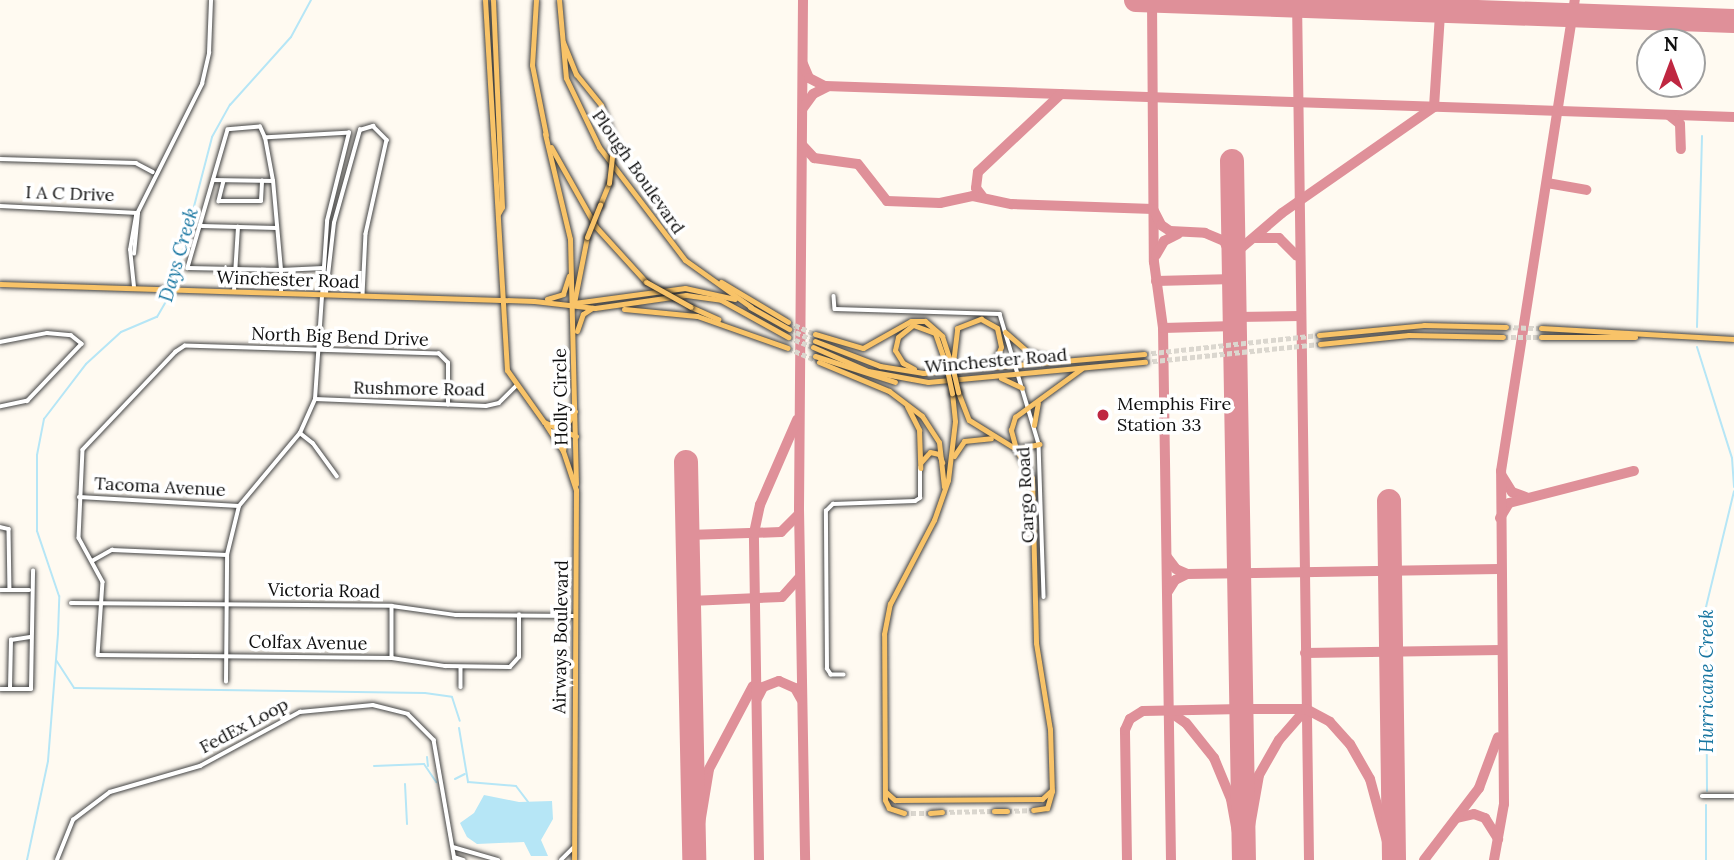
<!DOCTYPE html>
<html>
<head>
<meta charset="utf-8">
<style>
  body { margin:0 }
  #map { position:relative; width:1734px; height:860px; overflow:hidden; background:#fffaf1; font-family:Lora,serif }
  div>[style] { position:absolute }
  [style*='--x'] { left:calc(var(--x)*1px); top:calc(var(--y)*1px); width:calc(var(--w)*1px); rotate:calc(var(--a)*1deg) }
  .water>* { inset:0; background:#b6e6f6 }
  .stream>* { height:2px; margin:-1px; padding:0 1px; transform-origin:1px; border-radius:1px; background:#b6e6f6 }
  .taxiway>* { height:10px; margin:-5px; padding:0 5px; transform-origin:5px; border-radius:5px; background:#df9099 }
  .runway>* { height:24px; margin:-12px; padding:0 12px; transform-origin:12px; border-radius:12px; background:#df9099 }
  .major-tunnel>* { height:5px; margin-top:-2.5px; transform-origin:0; background:repeating-linear-gradient(90deg,#dbd7cf 0 5px,transparent 0 7.5px) }
  .roads { filter:drop-shadow(0 0 2px #424242) drop-shadow(0 0 2px #424242) }
  .minor>* { height:3.5px; margin:-1.75px; padding:0 1.75px; transform-origin:1.75px; border-radius:1.75px; background:#fff }
  .major>* { height:5px; margin:-2.5px; padding:0 2.5px; transform-origin:2.5px; border-radius:2.5px; background:#f8c368 }
  .bridges { filter:drop-shadow(0 0 2px #202020) drop-shadow(0 0 2px #202020) }
  .major-bridge>* { height:5px; margin:-2.5px; padding:0 2.5px; transform-origin:2.5px; border-radius:2.5px; background:#f8c368 }
  .dots>* { width:19px; height:19px; translate:-50% -50%; box-sizing:border-box; border:4px solid #fff; border-radius:50% }
  span { translate:-50% -50%; white-space:nowrap; text-align:center; line-height:1.15; -webkit-text-stroke:7px #fff; paint-order:stroke }
  .street-label { font-size:18px; color:#0f0f0f }
  .poi-label { font-size:18px; color:#0f0f0f }
  .left { translate:0 -50%; text-align:left }
  .water-label { font-size:19px; color:#1876a1; font-style:italic }
  .north { position:absolute; left:1636px; top:28px; width:70px; height:70px; box-sizing:border-box; background:#fff; border:2px solid #9f9f9f; border-radius:50%; rotate:0deg; font-size:19px; font-weight:700; line-height:28px; text-align:center; color:#0f0f0f }
  .north::after { content:''; display:block; margin:auto; width:24px; height:32px; background:#bf2741; clip-path:polygon(50% 0,100% 100%,50% 72%,0 100%) }
</style>
</head>
<body>
<div id="map">
  <div class="water">
    <i style="clip-path:polygon(484px 795px,519px 802px,552px 801px,553px 819px,541px 840px,548px 856px,531px 856px,524px 842px,477px 844px,467px 837px,460px 823px,474px 813px)"></i>
  </div>
  <div class="stream">
    <i style="--x:173;--y:287;--w:155;--a:-75.4"></i>
    <i style="--x:212;--y:137;--w:37;--a:-61"></i>
    <i style="--x:230;--y:105;--w:91;--a:-48.1"></i>
    <i style="--x:291;--y:37;--w:42;--a:-61.6"></i>
    <i style="--x:1697;--y:327;--w:191;--a:-88.5"></i>
    <i style="--x:1697;--y:347;--w:116;--a:72.5"></i>
    <i style="--x:1732;--y:458;--w:29;--a:86"></i>
    <i style="--x:56;--y:660;--w:33;--a:57"></i>
    <i style="--x:74;--y:688;--w:351;--a:0.8"></i>
    <i style="--x:425;--y:693;--w:27;--a:8"></i>
    <i style="--x:452;--y:697;--w:25;--a:72"></i>
    <i style="--x:459;--y:728;--w:55;--a:80.5"></i>
    <i style="--x:468;--y:782;--w:48;--a:4.8"></i>
    <i style="--x:516;--y:786;--w:20;--a:53"></i>
    <i style="--x:427;--y:757;--w:9;--a:84"></i>
    <i style="--x:374;--y:766;--w:50;--a:-2.3"></i>
    <i style="--x:424;--y:764;--w:22;--a:56"></i>
    <i style="--x:455;--y:779;--w:11;--a:-27"></i>
    <i style="--x:405;--y:784;--w:40;--a:87.1"></i>
    <i style="--x:1707;--y:791;--w:184;--a:-90.3"></i>
    <i style="--x:1706;--y:607;--w:119;--a:-76.4"></i>
    <i style="--x:27;--y:860;--w:101;--a:-78"></i>
    <i style="--x:48;--y:761;--w:127;--a:-85.5"></i>
    <i style="--x:58;--y:634;--w:38;--a:-88"></i>
    <i style="--x:59;--y:596;--w:69;--a:-108.7"></i>
    <i style="--x:37;--y:531;--w:76;--a:-90"></i>
    <i style="--x:37;--y:455;--w:37;--a:-79"></i>
    <i style="--x:44;--y:419;--w:69;--a:-52.6"></i>
    <i style="--x:86;--y:364;--w:47;--a:-42.4"></i>
    <i style="--x:121;--y:332;--w:39;--a:-23"></i>
    <i style="--x:157;--y:317;--w:28;--a:-60"></i>
    <i style="--x:1706;--y:860;--w:55;--a:-90"></i>
  </div>
  <div class="taxiway">
    <i style="--x:803;--y:0;--w:509;--a:90.45"></i>
    <i style="--x:799;--y:509;--w:351;--a:89"></i>
    <i style="--x:1152;--y:0;--w:262;--a:89.6"></i>
    <i style="--x:1154;--y:262;--w:67;--a:82.2"></i>
    <i style="--x:1163;--y:328;--w:532;--a:89.14"></i>
    <i style="--x:1297;--y:0;--w:860;--a:89.2"></i>
    <i style="--x:803;--y:64;--w:15;--a:67"></i>
    <i style="--x:809;--y:78;--w:18;--a:27"></i>
    <i style="--x:825;--y:86;--w:910;--a:1.95"></i>
    <i style="--x:803;--y:108;--w:17;--a:-54"></i>
    <i style="--x:813;--y:94;--w:16;--a:-27"></i>
    <i style="--x:1669;--y:115;--w:14;--a:39"></i>
    <i style="--x:1680;--y:124;--w:25;--a:88"></i>
    <i style="--x:802;--y:145;--w:18;--a:47"></i>
    <i style="--x:814;--y:158;--w:44;--a:7.8"></i>
    <i style="--x:858;--y:164;--w:47;--a:51.9"></i>
    <i style="--x:887;--y:201;--w:53;--a:2.2"></i>
    <i style="--x:940;--y:203;--w:34;--a:-12"></i>
    <i style="--x:973;--y:196;--w:40;--a:12"></i>
    <i style="--x:1012;--y:204;--w:141;--a:2"></i>
    <i style="--x:1153;--y:209;--w:18;--a:63"></i>
    <i style="--x:1161;--y:225;--w:11;--a:34"></i>
    <i style="--x:1170;--y:231;--w:35;--a:3"></i>
    <i style="--x:1205;--y:233;--w:21;--a:23"></i>
    <i style="--x:1224;--y:241;--w:23;--a:65"></i>
    <i style="--x:1547;--y:183;--w:40;--a:10"></i>
    <i style="--x:982;--y:196;--w:10;--a:-127"></i>
    <i style="--x:976;--y:188;--w:16;--a:-83"></i>
    <i style="--x:978;--y:172;--w:114;--a:-43.2"></i>
    <i style="--x:1255;--y:238;--w:24;--a:0"></i>
    <i style="--x:1279;--y:238;--w:25;--a:45"></i>
    <i style="--x:1156;--y:255;--w:16;--a:-60"></i>
    <i style="--x:1164;--y:241;--w:16;--a:-27"></i>
    <i style="--x:1234;--y:262;--w:14;--a:-65"></i>
    <i style="--x:1240;--y:249;--w:55;--a:-40.6"></i>
    <i style="--x:1282;--y:213;--w:185;--a:-34.9"></i>
    <i style="--x:1434;--y:107;--w:107;--a:-86.3"></i>
    <i style="--x:1156;--y:281;--w:78;--a:-1.5"></i>
    <i style="--x:1235;--y:317;--w:65;--a:-0.9"></i>
    <i style="--x:1163;--y:328;--w:72;--a:-1.6"></i>
    <i style="--x:1502;--y:476;--w:19;--a:58"></i>
    <i style="--x:1512;--y:492;--w:15;--a:20"></i>
    <i style="--x:1500;--y:518;--w:17;--a:-59"></i>
    <i style="--x:1509;--y:503;--w:129;--a:-14.4"></i>
    <i style="--x:688;--y:535;--w:93;--a:-1.8"></i>
    <i style="--x:781;--y:532;--w:24;--a:-45"></i>
    <i style="--x:1167;--y:557;--w:15;--a:53"></i>
    <i style="--x:1176;--y:569;--w:12;--a:24"></i>
    <i style="--x:1187;--y:574;--w:13;--a:153"></i>
    <i style="--x:1175;--y:580;--w:13;--a:122"></i>
    <i style="--x:1187;--y:574;--w:312;--a:-0.9"></i>
    <i style="--x:690;--y:601;--w:92;--a:-2.5"></i>
    <i style="--x:782;--y:597;--w:25;--a:-48"></i>
    <i style="--x:1305;--y:653;--w:196;--a:-0.9"></i>
    <i style="--x:757;--y:699;--w:13;--a:-63"></i>
    <i style="--x:763;--y:687;--w:17;--a:-21"></i>
    <i style="--x:779;--y:681;--w:17;--a:24"></i>
    <i style="--x:795;--y:688;--w:13;--a:61"></i>
    <i style="--x:1170;--y:712;--w:19;--a:35"></i>
    <i style="--x:1186;--y:723;--w:45;--a:51.3"></i>
    <i style="--x:1214;--y:758;--w:44;--a:67.5"></i>
    <i style="--x:1231;--y:799;--w:62;--a:79.8"></i>
    <i style="--x:1457;--y:818;--w:17;--a:-13"></i>
    <i style="--x:1474;--y:814;--w:12;--a:20"></i>
    <i style="--x:1485;--y:818;--w:25;--a:58"></i>
    <i style="--x:1246;--y:849;--w:75;--a:-80"></i>
    <i style="--x:1259;--y:775;--w:40;--a:-60.3"></i>
    <i style="--x:1279;--y:740;--w:41;--a:-48.9"></i>
    <i style="--x:694;--y:860;--w:92;--a:-80.6"></i>
    <i style="--x:709;--y:769;--w:94;--a:-62.1"></i>
    <i style="--x:759;--y:860;--w:327;--a:-90.9"></i>
    <i style="--x:754;--y:533;--w:29;--a:-78"></i>
    <i style="--x:760;--y:505;--w:93;--a:-66.5"></i>
    <i style="--x:1127;--y:860;--w:130;--a:-90.9"></i>
    <i style="--x:1125;--y:730;--w:12;--a:-66"></i>
    <i style="--x:1130;--y:719;--w:15;--a:-32"></i>
    <i style="--x:1143;--y:711;--w:99;--a:-1.2"></i>
    <i style="--x:1242;--y:709;--w:64;--a:0"></i>
    <i style="--x:1306;--y:709;--w:27;--a:28"></i>
    <i style="--x:1330;--y:722;--w:30;--a:48"></i>
    <i style="--x:1350;--y:744;--w:40;--a:60.3"></i>
    <i style="--x:1370;--y:779;--w:84;--a:74.8"></i>
    <i style="--x:1424;--y:860;--w:91;--a:-52.6"></i>
    <i style="--x:1479;--y:788;--w:54;--a:-69.6"></i>
    <i style="--x:1494;--y:860;--w:57;--a:-79.9"></i>
    <i style="--x:1504;--y:804;--w:333;--a:-90.5"></i>
    <i style="--x:1501;--y:471;--w:477;--a:-81.1"></i>
  </div>
  <div class="runway">
    <i style="--x:1136;--y:0;--w:598;--a:2.01"></i>
    <i style="--x:1232;--y:161;--w:699;--a:89.02"></i>
    <i style="--x:686;--y:462;--w:398;--a:88.8"></i>
    <i style="--x:1389;--y:501;--w:359;--a:89.2"></i>
  </div>
  <div class="major-tunnel">
    <i style="--x:788;--y:322;--w:30;--a:24"></i>
    <i style="--x:1506;--y:327;--w:35;--a:2"></i>
    <i style="--x:789;--y:329;--w:29;--a:25"></i>
    <i style="--x:788;--y:337;--w:27;--a:22"></i>
    <i style="--x:1503;--y:337;--w:38;--a:0"></i>
    <i style="--x:788;--y:348;--w:34;--a:24"></i>
    <i style="--x:1144;--y:354;--w:176;--a:-6.2"></i>
    <i style="--x:1145;--y:362;--w:176;--a:-5.9"></i>
    <i style="--x:1007;--y:811;--w:26;--a:-2"></i>
    <i style="--x:942;--y:812;--w:52;--a:-1.1"></i>
    <i style="--x:904;--y:813;--w:26;--a:0"></i>
  </div>
  <div class="roads">
    <div class="minor">
      <i style="--x:0;--y:159;--w:136;--a:1.7"></i>
      <i style="--x:136;--y:163;--w:19;--a:28"></i>
      <i style="--x:213;--y:180;--w:60;--a:1"></i>
      <i style="--x:224;--y:181;--w:21;--a:104"></i>
      <i style="--x:219;--y:201;--w:42;--a:0"></i>
      <i style="--x:261;--y:201;--w:20;--a:-87"></i>
      <i style="--x:0;--y:206;--w:138;--a:2.9"></i>
      <i style="--x:202;--y:226;--w:74;--a:1.5"></i>
      <i style="--x:134;--y:254;--w:41;--a:-84.4"></i>
      <i style="--x:134;--y:287;--w:37;--a:-96"></i>
      <i style="--x:130;--y:250;--w:35;--a:-80"></i>
      <i style="--x:136;--y:216;--w:148;--a:-63.4"></i>
      <i style="--x:202;--y:84;--w:32;--a:-77"></i>
      <i style="--x:209;--y:53;--w:53;--a:-87.8"></i>
      <i style="--x:234;--y:291;--w:64;--a:-86.4"></i>
      <i style="--x:281;--y:292;--w:22;--a:-90"></i>
      <i style="--x:281;--y:270;--w:89;--a:-95.1"></i>
      <i style="--x:273;--y:181;--w:44;--a:-100.5"></i>
      <i style="--x:265;--y:138;--w:12;--a:-114"></i>
      <i style="--x:260;--y:127;--w:32;--a:175"></i>
      <i style="--x:228;--y:130;--w:144;--a:106.2"></i>
      <i style="--x:188;--y:268;--w:93;--a:1.2"></i>
      <i style="--x:281;--y:270;--w:42;--a:-2.7"></i>
      <i style="--x:326;--y:293;--w:70;--a:-83.5"></i>
      <i style="--x:334;--y:223;--w:97;--a:-74.4"></i>
      <i style="--x:360;--y:130;--w:14;--a:-17"></i>
      <i style="--x:373;--y:126;--w:20;--a:45"></i>
      <i style="--x:387;--y:140;--w:96;--a:102.6"></i>
      <i style="--x:366;--y:234;--w:61;--a:92.8"></i>
      <i style="--x:834;--y:296;--w:13;--a:86"></i>
      <i style="--x:835;--y:309;--w:165;--a:1.7"></i>
      <i style="--x:1000;--y:314;--w:136;--a:73.3"></i>
      <i style="--x:1039;--y:444;--w:153;--a:88.1"></i>
      <i style="--x:0;--y:342;--w:48;--a:-10.8"></i>
      <i style="--x:47;--y:333;--w:24;--a:5"></i>
      <i style="--x:71;--y:335;--w:14;--a:39"></i>
      <i style="--x:82;--y:344;--w:79;--a:133.5"></i>
      <i style="--x:28;--y:401;--w:29;--a:168"></i>
      <i style="--x:315;--y:399;--w:171;--a:2.3"></i>
      <i style="--x:486;--y:406;--w:13;--a:-13"></i>
      <i style="--x:499;--y:403;--w:23;--a:-45"></i>
      <i style="--x:448;--y:405;--w:42;--a:-90"></i>
      <i style="--x:448;--y:363;--w:13;--a:-135"></i>
      <i style="--x:439;--y:354;--w:254;--a:-178.2"></i>
      <i style="--x:185;--y:346;--w:11;--a:146"></i>
      <i style="--x:176;--y:352;--w:135;--a:133.5"></i>
      <i style="--x:83;--y:450;--w:88;--a:92.6"></i>
      <i style="--x:79;--y:538;--w:50;--a:61.4"></i>
      <i style="--x:103;--y:582;--w:73;--a:93.9"></i>
      <i style="--x:98;--y:655;--w:294;--a:0.6"></i>
      <i style="--x:392;--y:658;--w:54;--a:8.6"></i>
      <i style="--x:445;--y:666;--w:65;--a:0.9"></i>
      <i style="--x:510;--y:667;--w:13;--a:-48"></i>
      <i style="--x:519;--y:657;--w:42;--a:-90"></i>
      <i style="--x:300;--y:433;--w:16;--a:38"></i>
      <i style="--x:313;--y:443;--w:41;--a:54"></i>
      <i style="--x:79;--y:497;--w:160;--a:3.2"></i>
      <i style="--x:0;--y:527;--w:9;--a:13"></i>
      <i style="--x:9;--y:529;--w:61;--a:89.1"></i>
      <i style="--x:92;--y:561;--w:23;--a:-29"></i>
      <i style="--x:112;--y:550;--w:115;--a:2.5"></i>
      <i style="--x:0;--y:590;--w:29;--a:0"></i>
      <i style="--x:71;--y:603;--w:321;--a:0.5"></i>
      <i style="--x:392;--y:606;--w:65;--a:8"></i>
      <i style="--x:456;--y:615;--w:119;--a:0.5"></i>
      <i style="--x:392;--y:606;--w:52;--a:90"></i>
      <i style="--x:461;--y:667;--w:20;--a:90"></i>
      <i style="--x:844;--y:675;--w:13;--a:180"></i>
      <i style="--x:831;--y:675;--w:7;--a:-124"></i>
      <i style="--x:827;--y:669;--w:158;--a:-90.4"></i>
      <i style="--x:826;--y:511;--w:10;--a:-45"></i>
      <i style="--x:833;--y:504;--w:82;--a:-2.1"></i>
      <i style="--x:915;--y:501;--w:6;--a:-31"></i>
      <i style="--x:920;--y:498;--w:30;--a:-90"></i>
      <i style="--x:226;--y:682;--w:127;--a:-89.5"></i>
      <i style="--x:227;--y:555;--w:50;--a:-76.2"></i>
      <i style="--x:239;--y:506;--w:95;--a:-50.1"></i>
      <i style="--x:300;--y:433;--w:37;--a:-66"></i>
      <i style="--x:315;--y:399;--w:178;--a:-86.1"></i>
      <i style="--x:327;--y:221;--w:91;--a:-76"></i>
      <i style="--x:349;--y:133;--w:84;--a:176.6"></i>
      <i style="--x:10;--y:688;--w:48;--a:-88.8"></i>
      <i style="--x:11;--y:640;--w:19;--a:-9"></i>
      <i style="--x:0;--y:689;--w:31;--a:0"></i>
      <i style="--x:31;--y:689;--w:118;--a:-89"></i>
      <i style="--x:1702;--y:796;--w:32;--a:0"></i>
      <i style="--x:453;--y:847;--w:47;--a:16.1"></i>
      <i style="--x:454;--y:857;--w:10;--a:17"></i>
      <i style="--x:57;--y:860;--w:43;--a:-68.2"></i>
      <i style="--x:73;--y:820;--w:46;--a:-37.1"></i>
      <i style="--x:110;--y:792;--w:94;--a:-16.1"></i>
      <i style="--x:200;--y:766;--w:114;--a:-28.4"></i>
      <i style="--x:300;--y:712;--w:73;--a:-5.5"></i>
      <i style="--x:373;--y:705;--w:36;--a:14"></i>
      <i style="--x:408;--y:714;--w:37;--a:45"></i>
      <i style="--x:434;--y:740;--w:122;--a:80.1"></i>
      <i style="--x:561;--y:860;--w:17;--a:-45"></i>
    </div>
    <div class="major">
      <i style="--x:485;--y:0;--w:371;--a:86.6"></i>
      <i style="--x:507;--y:370;--w:64;--a:54.6"></i>
      <i style="--x:544;--y:422;--w:35;--a:24"></i>
      <i style="--x:493;--y:0;--w:207;--a:87.5"></i>
      <i style="--x:502;--y:207;--w:8;--a:120"></i>
      <i style="--x:536;--y:0;--w:65;--a:93.5"></i>
      <i style="--x:532;--y:65;--w:71;--a:78.7"></i>
      <i style="--x:559;--y:0;--w:78;--a:84.9"></i>
      <i style="--x:566;--y:78;--w:76;--a:64.4"></i>
      <i style="--x:599;--y:147;--w:142;--a:52.7"></i>
      <i style="--x:685;--y:260;--w:81;--a:35.5"></i>
      <i style="--x:563;--y:42;--w:35;--a:68"></i>
      <i style="--x:576;--y:74;--w:40;--a:51"></i>
      <i style="--x:601;--y:105;--w:37;--a:70"></i>
      <i style="--x:545;--y:134;--w:108;--a:76.6"></i>
      <i style="--x:570;--y:239;--w:245;--a:88.6"></i>
      <i style="--x:551;--y:147;--w:92;--a:60.6"></i>
      <i style="--x:596;--y:227;--w:74;--a:47.7"></i>
      <i style="--x:600;--y:205;--w:24;--a:-68"></i>
      <i style="--x:721;--y:282;--w:78;--a:30.8"></i>
      <i style="--x:0;--y:284;--w:534;--a:1.82"></i>
      <i style="--x:534;--y:301;--w:61;--a:6.5"></i>
      <i style="--x:595;--y:308;--w:92;--a:-8.1"></i>
      <i style="--x:686;--y:295;--w:35;--a:8"></i>
      <i style="--x:721;--y:300;--w:77;--a:28.9"></i>
      <i style="--x:547;--y:299;--w:17;--a:-17"></i>
      <i style="--x:563;--y:294;--w:19;--a:-72"></i>
      <i style="--x:574;--y:303;--w:112;--a:-7.7"></i>
      <i style="--x:685;--y:288;--w:51;--a:12.4"></i>
      <i style="--x:574;--y:303;--w:67;--a:-78.9"></i>
      <i style="--x:691;--y:307;--w:30;--a:24"></i>
      <i style="--x:750;--y:307;--w:45;--a:29.4"></i>
      <i style="--x:624;--y:309;--w:73;--a:5.5"></i>
      <i style="--x:697;--y:316;--w:96;--a:19.4"></i>
      <i style="--x:1541;--y:328;--w:193;--a:3.3"></i>
      <i style="--x:577;--y:331;--w:18;--a:-71"></i>
      <i style="--x:583;--y:314;--w:11;--a:-34"></i>
      <i style="--x:1005;--y:332;--w:30;--a:41"></i>
      <i style="--x:1028;--y:352;--w:33;--a:16"></i>
      <i style="--x:815;--y:334;--w:50;--a:16.3"></i>
      <i style="--x:863;--y:348;--w:55;--a:-29.4"></i>
      <i style="--x:911;--y:321;--w:14;--a:0"></i>
      <i style="--x:925;--y:321;--w:23;--a:41"></i>
      <i style="--x:942;--y:336;--w:36;--a:72"></i>
      <i style="--x:1319;--y:335;--w:105;--a:-5.4"></i>
      <i style="--x:1424;--y:325;--w:82;--a:1.4"></i>
      <i style="--x:1541;--y:337;--w:94;--a:0"></i>
      <i style="--x:815;--y:341;--w:70;--a:21"></i>
      <i style="--x:880;--y:366;--w:44;--a:9.2"></i>
      <i style="--x:923;--y:373;--w:222;--a:-4.9"></i>
      <i style="--x:1320;--y:344;--w:89;--a:-5.8"></i>
      <i style="--x:1409;--y:335;--w:94;--a:1.2"></i>
      <i style="--x:813;--y:347;--w:60;--a:23.6"></i>
      <i style="--x:868;--y:371;--w:61;--a:10.4"></i>
      <i style="--x:928;--y:382;--w:218;--a:-5.3"></i>
      <i style="--x:815;--y:356;--w:84;--a:18"></i>
      <i style="--x:819;--y:362;--w:76;--a:22.5"></i>
      <i style="--x:889;--y:391;--w:41;--a:37.1"></i>
      <i style="--x:922;--y:416;--w:31;--a:57"></i>
      <i style="--x:939;--y:442;--w:45;--a:83.7"></i>
      <i style="--x:953;--y:363;--w:35;--a:-83"></i>
      <i style="--x:957;--y:328;--w:26;--a:-21"></i>
      <i style="--x:981;--y:319;--w:18;--a:29"></i>
      <i style="--x:997;--y:328;--w:19;--a:78"></i>
      <i style="--x:1001;--y:347;--w:15;--a:113"></i>
      <i style="--x:995;--y:361;--w:17;--a:156"></i>
      <i style="--x:914;--y:369;--w:13;--a:-151"></i>
      <i style="--x:903;--y:363;--w:15;--a:-122"></i>
      <i style="--x:895;--y:350;--w:13;--a:-77"></i>
      <i style="--x:898;--y:337;--w:19;--a:-39"></i>
      <i style="--x:913;--y:325;--w:23;--a:20"></i>
      <i style="--x:935;--y:333;--w:34;--a:71"></i>
      <i style="--x:1001;--y:378;--w:23;--a:25"></i>
      <i style="--x:958;--y:392;--w:30;--a:69"></i>
      <i style="--x:969;--y:420;--w:55;--a:31.7"></i>
      <i style="--x:1016;--y:449;--w:33;--a:61"></i>
      <i style="--x:1032;--y:478;--w:165;--a:88.6"></i>
      <i style="--x:1036;--y:643;--w:87;--a:80.8"></i>
      <i style="--x:1050;--y:729;--w:62;--a:88.2"></i>
      <i style="--x:1052;--y:791;--w:18;--a:106"></i>
      <i style="--x:1047;--y:808;--w:14;--a:172"></i>
      <i style="--x:907;--y:406;--w:27;--a:63"></i>
      <i style="--x:919;--y:430;--w:38;--a:88"></i>
      <i style="--x:551;--y:424;--w:16;--a:0"></i>
      <i style="--x:567;--y:424;--w:15;--a:-58"></i>
      <i style="--x:546;--y:425;--w:31;--a:57"></i>
      <i style="--x:563;--y:451;--w:41;--a:71.6"></i>
      <i style="--x:576;--y:490;--w:370;--a:90.3"></i>
      <i style="--x:1034;--y:425;--w:22;--a:-80"></i>
      <i style="--x:556;--y:432;--w:15;--a:58"></i>
      <i style="--x:564;--y:445;--w:6;--a:99"></i>
      <i style="--x:1016;--y:449;--w:20;--a:-105"></i>
      <i style="--x:1011;--y:430;--w:14;--a:-73"></i>
      <i style="--x:1015;--y:417;--w:82;--a:-36"></i>
      <i style="--x:1016;--y:449;--w:24;--a:-12"></i>
      <i style="--x:954;--y:456;--w:18;--a:-56"></i>
      <i style="--x:964;--y:441;--w:27;--a:-6"></i>
      <i style="--x:921;--y:462;--w:13;--a:-48"></i>
      <i style="--x:930;--y:452;--w:9;--a:13"></i>
      <i style="--x:939;--y:454;--w:9;--a:69"></i>
      <i style="--x:886;--y:792;--w:12;--a:42"></i>
      <i style="--x:895;--y:800;--w:147;--a:-0.4"></i>
      <i style="--x:1042;--y:799;--w:12;--a:-42"></i>
      <i style="--x:994;--y:811;--w:13;--a:0"></i>
      <i style="--x:904;--y:813;--w:16;--a:-162"></i>
      <i style="--x:889;--y:808;--w:9;--a:-117"></i>
      <i style="--x:885;--y:800;--w:166;--a:-90.3"></i>
      <i style="--x:884;--y:634;--w:31;--a:-79"></i>
      <i style="--x:890;--y:604;--w:95;--a:-62.4"></i>
      <i style="--x:934;--y:520;--w:42;--a:-70.7"></i>
      <i style="--x:948;--y:480;--w:59;--a:-83.2"></i>
      <i style="--x:955;--y:421;--w:28;--a:-96"></i>
      <i style="--x:930;--y:813;--w:12;--a:-5"></i>
    </div>
  </div>
  <div class="bridges">
    <div class="major-bridge">
      <i style="--x:609;--y:183;--w:43;--a:-83.4"></i>
      <i style="--x:587;--y:237;--w:35;--a:-68"></i>
      <i style="--x:646;--y:282;--w:51;--a:29.1"></i>
      <i style="--x:946;--y:365;--w:29;--a:78"></i>
      <i style="--x:953;--y:370;--w:23;--a:77"></i>
    </div>
  </div>
  <div class="dots">
    <i style="left:1103px;top:415px;background:#bf2741"></i>
  </div>
  <div class="street-label">
    <span style="left:638px;top:172px;rotate:55deg">Plough Boulevard</span>
    <span style="left:70px;top:194px;rotate:2deg">I A C Drive</span>
    <span style="left:288px;top:280px;rotate:2deg">Winchester Road</span>
    <span style="left:340px;top:337px;rotate:2deg">North Big Bend Drive</span>
    <span style="left:996px;top:361px;rotate:-5deg">Winchester Road</span>
    <span style="left:419px;top:389px;rotate:1deg">Rushmore Road</span>
    <span style="left:561px;top:397px;rotate:-91deg">Holly Circle</span>
    <span style="left:160px;top:487px;rotate:3deg">Tacoma Avenue</span>
    <span style="left:1026px;top:495px;rotate:-93deg">Cargo Road</span>
    <span style="left:324px;top:591px;rotate:1deg">Victoria Road</span>
    <span style="left:561px;top:637px;rotate:-89deg">Airways Boulevard</span>
    <span style="left:308px;top:643px;rotate:1deg">Colfax Avenue</span>
    <span style="left:244px;top:726px;rotate:-28deg">FedEx Loop</span>
  </div>
  <div class="poi-label">
    <span class="left" style="left:1117px;top:415px">Memphis Fire<br>Station 33</span>
  </div>
  <div class="water-label">
    <span style="left:179px;top:255px;rotate:-74deg">Days Creek</span>
    <span style="left:1707px;top:681px;rotate:-90deg">Hurricane Creek</span>
  </div>
  <div class="north">N</div>
</div>
</body>
</html>
